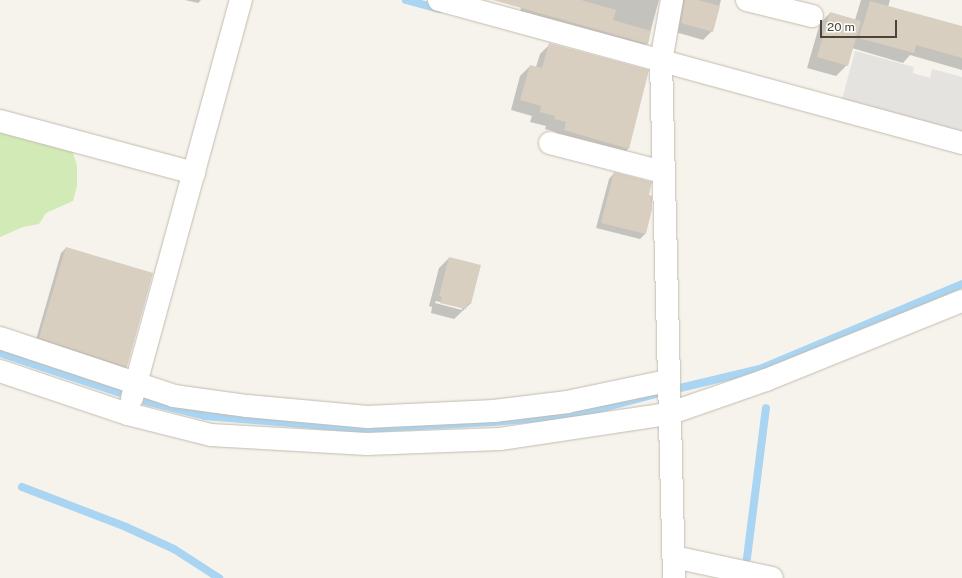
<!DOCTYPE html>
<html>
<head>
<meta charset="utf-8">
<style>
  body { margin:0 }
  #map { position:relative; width:962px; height:578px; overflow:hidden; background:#f6f3ec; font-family:"Public Sans",sans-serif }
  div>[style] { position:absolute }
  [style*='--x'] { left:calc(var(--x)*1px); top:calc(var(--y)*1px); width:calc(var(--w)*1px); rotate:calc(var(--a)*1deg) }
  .green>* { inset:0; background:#d2eab5 }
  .parking>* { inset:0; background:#e5e3e0 }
  .shadow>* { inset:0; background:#0003 }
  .stream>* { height:8px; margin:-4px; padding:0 4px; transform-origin:4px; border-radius:4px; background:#a9d4f2 }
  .building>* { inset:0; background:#d8cfc1 }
  .roads { filter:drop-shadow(0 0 1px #c2bbae) drop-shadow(0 0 1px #c2bbae) }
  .minor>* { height:22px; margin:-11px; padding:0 11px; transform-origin:11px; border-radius:11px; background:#fff }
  span { translate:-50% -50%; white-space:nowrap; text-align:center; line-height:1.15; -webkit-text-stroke:4px #fff; paint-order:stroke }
  .scale { position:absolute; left:820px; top:20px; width:77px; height:18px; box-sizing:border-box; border:2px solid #4b4439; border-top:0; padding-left:5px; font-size:12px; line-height:14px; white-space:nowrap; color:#4b4439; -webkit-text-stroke:3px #fff; paint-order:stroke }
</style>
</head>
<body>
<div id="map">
  <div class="green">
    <i style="clip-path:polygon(0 127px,71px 146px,77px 166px,77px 186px,73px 201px,46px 213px,39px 224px,23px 227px,0 237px)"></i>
  </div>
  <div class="parking">
    <i style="clip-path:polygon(855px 51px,914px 67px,913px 73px,930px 78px,932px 69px,962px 77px,962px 136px,841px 103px)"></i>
  </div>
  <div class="shadow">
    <i style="clip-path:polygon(185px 0,201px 0,198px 3px)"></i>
    <i style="clip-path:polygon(523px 0,659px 0,647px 44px,638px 53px,518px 20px)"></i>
    <i style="clip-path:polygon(670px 0,721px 0,712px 31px,703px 40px,672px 31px)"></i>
    <i style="clip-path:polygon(861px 0,890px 0,888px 7px,962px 28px,962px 70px,910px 55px,903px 63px,852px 48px,847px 65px,836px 76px,807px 68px,820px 23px,830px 13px,855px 20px)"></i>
    <i style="clip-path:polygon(550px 44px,648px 71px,628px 149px,618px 159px,554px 140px,556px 132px,545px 129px,546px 126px,530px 122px,532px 116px,511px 110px,520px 76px,530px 66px,536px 67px,540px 54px)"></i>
    <i style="clip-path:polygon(614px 173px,647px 196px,645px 234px,640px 239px,596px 228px,609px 179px)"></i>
    <i style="clip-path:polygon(66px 248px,127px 367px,121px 372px,35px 343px,61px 253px)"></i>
    <i style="clip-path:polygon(evenodd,449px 258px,470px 304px,454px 319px,431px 313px,432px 307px,429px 306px,439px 268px,449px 258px,436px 301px,462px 308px,462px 310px,435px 303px,436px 301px)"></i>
  </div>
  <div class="stream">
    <i style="--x:406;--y:0;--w:35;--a:15"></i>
    <i style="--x:0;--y:353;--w:130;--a:18.4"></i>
    <i style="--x:680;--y:388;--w:82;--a:-13.4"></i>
    <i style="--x:760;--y:369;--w:219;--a:-22.8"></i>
    <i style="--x:141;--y:400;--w:66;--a:14"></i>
    <i style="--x:205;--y:416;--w:158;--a:4.7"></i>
    <i style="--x:362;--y:429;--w:131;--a:-3.1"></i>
    <i style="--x:493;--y:422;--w:83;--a:-4.8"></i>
    <i style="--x:576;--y:415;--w:83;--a:-14.7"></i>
    <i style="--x:22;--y:487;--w:111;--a:21"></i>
    <i style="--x:126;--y:527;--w:53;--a:24.6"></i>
    <i style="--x:174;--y:549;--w:54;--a:32.8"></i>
    <i style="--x:747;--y:558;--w:151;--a:-82.8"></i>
  </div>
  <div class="building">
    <i style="clip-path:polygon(493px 0,581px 0,616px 10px,613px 20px,651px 31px,648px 44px)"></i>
    <i style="clip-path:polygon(685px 0,698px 0,720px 6px,713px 32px,681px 23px)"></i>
    <i style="clip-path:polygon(870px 1px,962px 26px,962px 58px,916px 45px,914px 53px,859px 38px)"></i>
    <i style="clip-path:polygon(830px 12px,861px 21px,848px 66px,817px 57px)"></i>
    <i style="clip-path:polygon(549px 43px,649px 70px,629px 149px,564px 130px,566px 122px,554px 119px,555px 116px,540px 112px,541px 106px,520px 100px,530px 65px,542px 68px)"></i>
    <i style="clip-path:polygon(614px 172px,652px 182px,649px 195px,652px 196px,652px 209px,646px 234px,601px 223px)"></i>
    <i style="clip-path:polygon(66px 247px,153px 273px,127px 367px,39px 338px)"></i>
    <i style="clip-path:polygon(449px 257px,481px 265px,471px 304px,468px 303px,466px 309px,440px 303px,442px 297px,439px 296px)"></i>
  </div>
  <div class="roads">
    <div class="minor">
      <i style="--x:439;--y:0;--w:542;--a:15.29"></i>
      <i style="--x:672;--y:0;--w:62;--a:100.2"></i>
      <i style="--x:661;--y:61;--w:517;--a:88.56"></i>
      <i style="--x:747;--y:0;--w:67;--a:13.8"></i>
      <i style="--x:0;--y:121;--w:201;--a:15"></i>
      <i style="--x:550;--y:143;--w:117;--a:14.4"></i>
      <i style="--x:0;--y:338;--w:183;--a:18.4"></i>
      <i style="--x:174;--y:396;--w:74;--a:7.8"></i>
      <i style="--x:247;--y:406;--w:121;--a:5.2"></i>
      <i style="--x:367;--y:417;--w:127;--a:-2.7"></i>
      <i style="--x:494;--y:411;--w:74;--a:-7"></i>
      <i style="--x:567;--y:402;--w:102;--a:-11.9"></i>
      <i style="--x:0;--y:371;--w:135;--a:18.6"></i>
      <i style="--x:128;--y:414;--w:86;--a:14.2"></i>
      <i style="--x:211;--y:435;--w:156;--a:3.3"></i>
      <i style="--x:367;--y:444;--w:133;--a:-2.2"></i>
      <i style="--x:500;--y:439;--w:170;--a:-8.5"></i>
      <i style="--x:668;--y:414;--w:104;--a:-19.1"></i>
      <i style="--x:766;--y:380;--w:211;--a:-22"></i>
      <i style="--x:132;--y:398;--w:413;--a:-74.7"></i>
      <i style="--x:674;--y:557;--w:100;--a:12.1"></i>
    </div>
  </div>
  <div class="scale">20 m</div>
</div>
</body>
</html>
